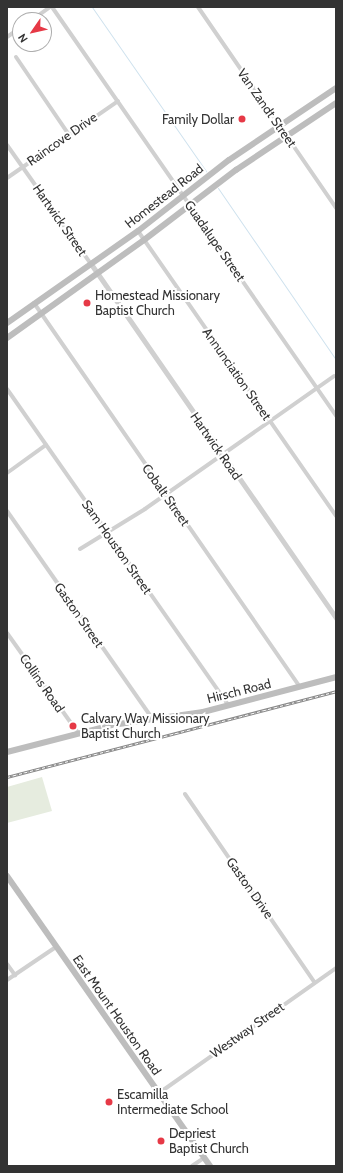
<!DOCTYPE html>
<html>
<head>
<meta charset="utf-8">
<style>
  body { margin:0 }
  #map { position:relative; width:343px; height:1173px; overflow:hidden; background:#fff; font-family:Cabin,sans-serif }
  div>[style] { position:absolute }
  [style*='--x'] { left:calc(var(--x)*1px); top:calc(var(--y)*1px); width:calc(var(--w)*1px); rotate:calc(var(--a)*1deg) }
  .green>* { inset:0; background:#e6ecdf }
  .stream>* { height:1px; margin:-0.5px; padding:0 0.5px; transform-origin:0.5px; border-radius:0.5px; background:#cfe2ee }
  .minor>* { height:4px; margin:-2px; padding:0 2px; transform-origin:2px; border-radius:2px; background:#d0d0d0 }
  .tertiary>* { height:5px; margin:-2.5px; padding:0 2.5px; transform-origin:2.5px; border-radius:2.5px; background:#d0d0d0 }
  .secondary>* { height:6px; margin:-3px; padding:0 3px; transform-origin:3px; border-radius:3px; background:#bdbdbd }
  .rail>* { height:2.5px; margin-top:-1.25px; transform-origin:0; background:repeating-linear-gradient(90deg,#fff 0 3px,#888 0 6px); box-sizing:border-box; border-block:1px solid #888 }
  .dots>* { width:11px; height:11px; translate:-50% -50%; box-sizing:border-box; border:2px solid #fff; border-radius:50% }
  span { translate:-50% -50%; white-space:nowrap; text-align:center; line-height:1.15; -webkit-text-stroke:4px #fff; paint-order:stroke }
  .street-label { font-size:13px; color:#333 }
  .poi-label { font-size:13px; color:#333 }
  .right { translate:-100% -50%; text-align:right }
  .left { translate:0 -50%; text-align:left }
  .frame { position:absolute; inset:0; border:8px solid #333; pointer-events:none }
  .north { position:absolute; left:12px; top:12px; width:40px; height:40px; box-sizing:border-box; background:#fff; border:1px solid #adadad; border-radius:50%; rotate:236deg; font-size:11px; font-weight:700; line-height:16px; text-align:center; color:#333 }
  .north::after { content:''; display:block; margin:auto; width:14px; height:18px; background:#e63946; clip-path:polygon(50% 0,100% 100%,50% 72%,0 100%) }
</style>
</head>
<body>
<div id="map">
  <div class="green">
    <i style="clip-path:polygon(42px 777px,52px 811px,7px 823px,7px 787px)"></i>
  </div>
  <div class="stream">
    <i style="--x:92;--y:7;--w:200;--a:55.2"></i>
    <i style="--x:218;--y:188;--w:209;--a:55.5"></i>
  </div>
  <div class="minor">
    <i style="--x:52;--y:7;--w:498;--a:55.2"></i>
    <i style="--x:198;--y:7;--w:244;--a:55.5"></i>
    <i style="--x:32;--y:20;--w:22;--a:-36"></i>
    <i style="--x:7;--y:37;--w:16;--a:-35"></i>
    <i style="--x:16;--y:57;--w:94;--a:55.8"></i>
    <i style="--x:7;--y:145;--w:146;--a:54.8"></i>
    <i style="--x:7;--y:178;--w:135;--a:-34.7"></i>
    <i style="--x:138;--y:231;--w:347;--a:55.2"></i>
    <i style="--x:34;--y:303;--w:467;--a:55.3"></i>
    <i style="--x:7;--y:389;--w:386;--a:55"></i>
    <i style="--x:7;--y:473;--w:48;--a:-35.7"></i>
    <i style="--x:7;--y:511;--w:253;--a:55"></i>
    <i style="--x:80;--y:549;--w:76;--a:-31.6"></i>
    <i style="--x:145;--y:509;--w:231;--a:-35.1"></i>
    <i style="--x:7;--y:633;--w:123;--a:54.6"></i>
    <i style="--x:185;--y:794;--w:229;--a:55.5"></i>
    <i style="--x:7;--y:964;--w:14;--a:54"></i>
    <i style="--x:7;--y:980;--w:59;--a:-34"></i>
    <i style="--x:159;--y:1093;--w:217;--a:-35.2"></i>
    <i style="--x:192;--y:1166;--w:14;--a:-34"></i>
  </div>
  <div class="tertiary">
    <i style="--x:91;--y:264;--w:431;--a:55.3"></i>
  </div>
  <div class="secondary">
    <i style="--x:7;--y:323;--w:160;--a:-35.1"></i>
    <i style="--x:138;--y:231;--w:115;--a:-38"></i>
    <i style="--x:229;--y:160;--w:129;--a:-33.9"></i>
    <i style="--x:7;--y:338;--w:168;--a:-35.6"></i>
    <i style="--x:144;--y:240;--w:116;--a:-37.3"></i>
    <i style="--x:236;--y:170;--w:120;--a:-33.8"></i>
    <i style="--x:7;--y:752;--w:108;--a:-14.4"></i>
    <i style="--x:112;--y:725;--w:92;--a:-8.1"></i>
    <i style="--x:203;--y:712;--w:138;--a:-14.7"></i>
    <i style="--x:7;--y:876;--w:354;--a:55"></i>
  </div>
  <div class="rail">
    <i style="--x:7;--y:777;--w:340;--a:-14.6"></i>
  </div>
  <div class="dots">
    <i style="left:242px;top:119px;background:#e63946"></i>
    <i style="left:87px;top:303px;background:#e63946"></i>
    <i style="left:73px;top:726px;background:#e63946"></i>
    <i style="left:109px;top:1102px;background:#e63946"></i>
    <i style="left:161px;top:1141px;background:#e63946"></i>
  </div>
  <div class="street-label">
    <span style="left:267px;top:108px;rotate:55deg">Van Zandt Street</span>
    <span style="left:62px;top:139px;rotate:-35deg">Raincove Drive</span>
    <span style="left:164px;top:196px;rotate:-38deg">Homestead Road</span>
    <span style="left:60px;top:220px;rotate:55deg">Hartwick Street</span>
    <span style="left:215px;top:241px;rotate:55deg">Guadalupe Street</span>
    <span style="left:237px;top:374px;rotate:55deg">Annunciation Street</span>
    <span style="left:216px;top:446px;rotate:55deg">Hartwick Road</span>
    <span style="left:166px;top:495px;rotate:55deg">Cobalt Street</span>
    <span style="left:117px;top:547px;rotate:55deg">Sam Houston Street</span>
    <span style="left:79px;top:615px;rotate:55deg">Gaston Street</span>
    <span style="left:42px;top:683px;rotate:55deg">Collins Road</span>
    <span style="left:239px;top:691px;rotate:-14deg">Hirsch Road</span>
    <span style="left:250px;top:888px;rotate:55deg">Gaston Drive</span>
    <span style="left:117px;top:1015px;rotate:55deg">East Mount Houston Road</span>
    <span style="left:247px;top:1030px;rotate:-35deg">Westway Street</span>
  </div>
  <div class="poi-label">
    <span class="right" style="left:234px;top:119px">Family Dollar</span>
    <span class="left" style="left:95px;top:303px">Homestead Missionary<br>Baptist Church</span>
    <span class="left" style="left:81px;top:726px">Calvary Way Missionary<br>Baptist Church</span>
    <span class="left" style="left:117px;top:1102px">Escamilla<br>Intermediate School</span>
    <span class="left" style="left:169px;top:1141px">Depriest<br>Baptist Church</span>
  </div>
  <div class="frame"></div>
  <div class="north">N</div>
</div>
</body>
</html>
